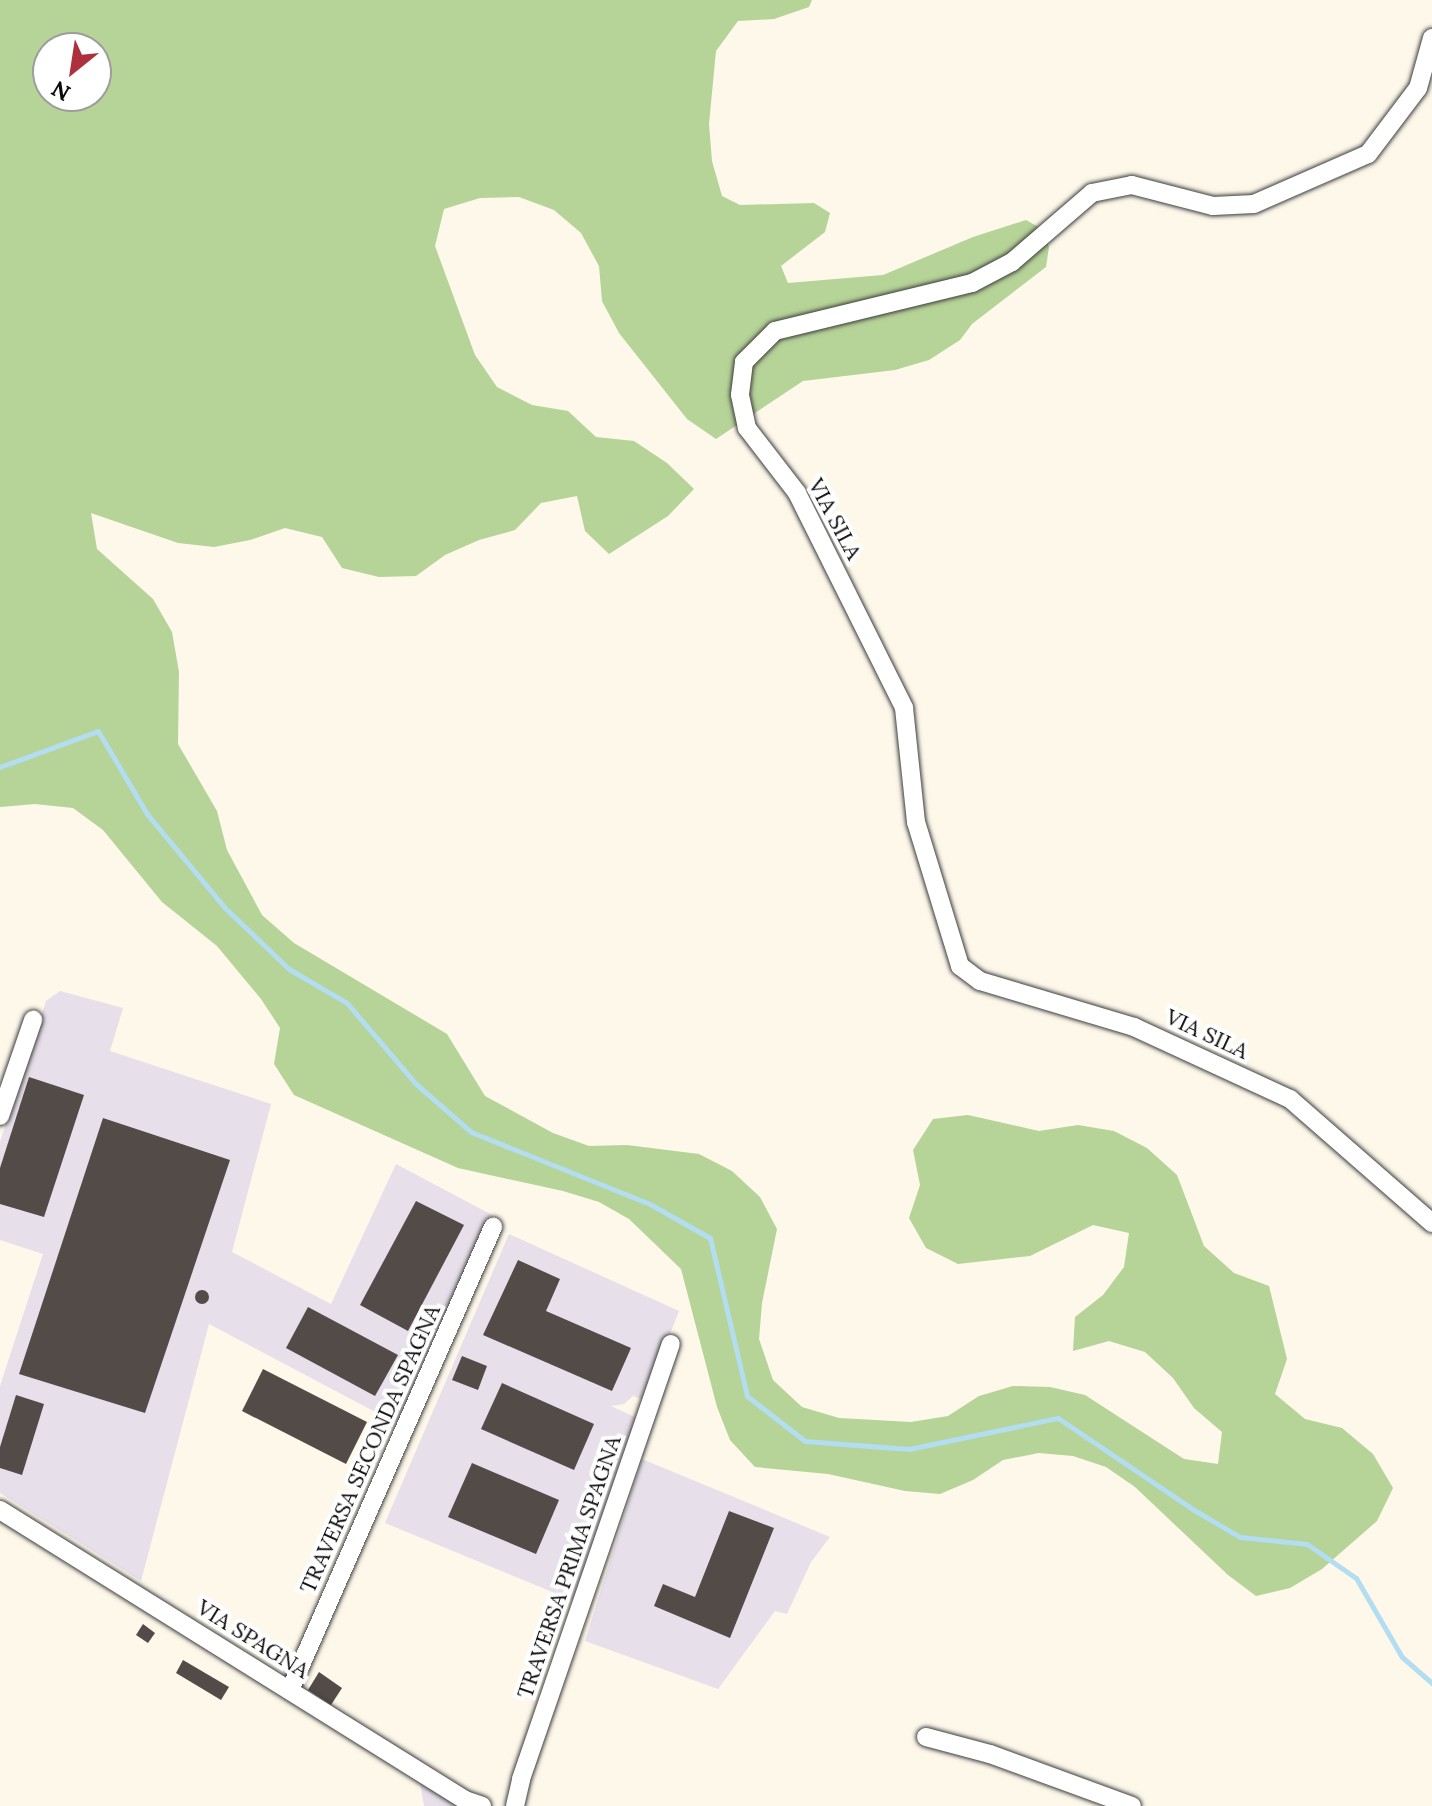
<!DOCTYPE html>
<html>
<head>
<meta charset="utf-8">
<style>
  body { margin:0 }
  #map { position:relative; width:1432px; height:1806px; overflow:hidden; background:#fdf8ea; font-family:Lora,serif }
  div>[style] { position:absolute }
  [style*='--x'] { left:calc(var(--x)*1px); top:calc(var(--y)*1px); width:calc(var(--w)*1px); rotate:calc(var(--a)*1deg) }
  .industrial>* { inset:0; background:#e7dfe9 }
  .forest>* { inset:0; background:#b6d398 }
  .stream>* { height:5px; margin:-2.5px; padding:0 2.5px; transform-origin:2.5px; border-radius:2.5px; background:#b3ddf0 }
  .building>* { inset:0; background:#524b48 }
  .round { border-radius:50% }
  .roads { filter:drop-shadow(0 0 2px #3d3d3d) drop-shadow(0 0 2px #3d3d3d) }
  .minor>* { height:18px; margin:-9px; padding:0 9px; transform-origin:9px; border-radius:9px; background:#fff }
  span { translate:-50% -50%; white-space:nowrap; text-align:center; line-height:1.15; -webkit-text-stroke:8px #fff; paint-order:stroke }
  .street-label { font-size:22px; color:#0a0a0a }
  .north { position:absolute; left:32px; top:32px; width:80px; height:80px; box-sizing:border-box; background:#fff; border:2px solid #9d9d9d; border-radius:50%; rotate:210deg; font-size:22px; font-weight:700; line-height:32px; text-align:center; color:#0a0a0a }
  .north::after { content:''; display:block; margin:auto; width:28px; height:36px; background:#ad303d; clip-path:polygon(50% 0,100% 100%,50% 72%,0 100%) }
</style>
</head>
<body>
<div id="map">
  <div class="industrial">
    <i style="clip-path:polygon(60px 991px,123px 1008px,110px 1051px,271px 1104px,232px 1252px,331px 1304px,396px 1164px,492px 1215px,398px 1424px,209px 1324px,141px 1581px,0 1493px,0 1386px,43px 1254px,0 1240px,0 1142px,46px 1001px)"></i>
    <i style="clip-path:polygon(509px 1234px,679px 1311px,644px 1400px,633px 1396px,624px 1404px,611px 1406px,641px 1420px,572px 1600px,385px 1523px)"></i>
    <i style="clip-path:polygon(642px 1459px,830px 1537px,811px 1562px,787px 1614px,775px 1611px,718px 1689px,585px 1641px)"></i>
    <i style="clip-path:polygon(420px 1782px,460px 1806px,424px 1806px)"></i>
  </div>
  <div class="forest">
    <i style="clip-path:polygon(evenodd,0 0,812px 0,809px 7px,774px 19px,738px 21px,716px 51px,709px 124px,712px 161px,722px 196px,740px 205px,814px 203px,830px 213px,825px 232px,781px 266px,788px 283px,883px 275px,973px 237px,1026px 220px,1042px 229px,1049px 247px,1046px 267px,972px 324px,960px 340px,929px 360px,895px 370px,803px 381px,716px 439px,687px 419px,619px 333px,602px 301px,599px 266px,581px 233px,554px 210px,519px 197px,480px 198px,444px 209px,435px 246px,475px 355px,497px 387px,532px 405px,568px 411px,596px 437px,634px 441px,667px 463px,694px 489px,668px 516px,609px 554px,585px 531px,577px 496px,541px 503px,515px 530px,479px 540px,445px 555px,416px 576px,379px 577px,342px 568px,322px 537px,285px 528px,250px 540px,214px 547px,178px 543px,91px 513px,97px 549px,153px 599px,172px 632px,179px 672px,178px 744px,217px 811px,227px 850px,262px 915px,294px 943px,447px 1034px,485px 1096px,553px 1133px,589px 1146px,627px 1145px,699px 1154px,732px 1171px,760px 1197px,777px 1229px,762px 1303px,759px 1339px,773px 1380px,802px 1407px,839px 1418px,911px 1422px,948px 1416px,979px 1396px,1013px 1386px,1050px 1387px,1085px 1395px,1184px 1459px,1218px 1464px,1222px 1432px,1194px 1408px,1173px 1378px,1145px 1352px,1109px 1341px,1073px 1351px,1075px 1317px,1103px 1295px,1124px 1267px,1129px 1233px,1093px 1225px,1030px 1256px,958px 1264px,926px 1248px,909px 1218px,920px 1185px,913px 1150px,933px 1119px,968px 1115px,1039px 1131px,1078px 1125px,1114px 1131px,1147px 1148px,1177px 1175px,1204px 1246px,1234px 1273px,1269px 1286px,1287px 1359px,1275px 1394px,1305px 1419px,1342px 1428px,1373px 1454px,1393px 1488px,1377px 1521px,1322px 1569px,1290px 1588px,1256px 1596px,1228px 1575px,1135px 1487px,1106px 1467px,1073px 1456px,1039px 1453px,1003px 1460px,973px 1480px,940px 1494px,905px 1491px,828px 1474px,755px 1467px,730px 1440px,717px 1407px,681px 1269px,629px 1219px,599px 1202px,563px 1191px,458px 1168px,294px 1095px,274px 1064px,280px 1028px,261px 999px,217px 946px,162px 902px,103px 830px,73px 808px,35px 804px,0 807px,0 0,48px 48px,96px 48px,96px 96px,48px 96px,48px 48px)"></i>
  </div>
  <div class="stream">
    <i style="--x:0;--y:767;--w:104;--a:-20.2"></i>
    <i style="--x:98;--y:731;--w:96;--a:59.4"></i>
    <i style="--x:147;--y:814;--w:122;--a:50.3"></i>
    <i style="--x:225;--y:908;--w:88;--a:43.6"></i>
    <i style="--x:289;--y:969;--w:67;--a:30.4"></i>
    <i style="--x:347;--y:1003;--w:106;--a:49.6"></i>
    <i style="--x:416;--y:1084;--w:73;--a:41.1"></i>
    <i style="--x:471;--y:1132;--w:193;--a:21.9"></i>
    <i style="--x:650;--y:1204;--w:69;--a:29.5"></i>
    <i style="--x:710;--y:1238;--w:162;--a:76.8"></i>
    <i style="--x:747;--y:1396;--w:73;--a:37.8"></i>
    <i style="--x:805;--y:1441;--w:104;--a:4.4"></i>
    <i style="--x:909;--y:1449;--w:152;--a:-11.8"></i>
    <i style="--x:1058;--y:1418;--w:164;--a:34.1"></i>
    <i style="--x:1194;--y:1510;--w:53;--a:30.4"></i>
    <i style="--x:1240;--y:1537;--w:67;--a:6"></i>
    <i style="--x:1307;--y:1544;--w:60;--a:34.8"></i>
    <i style="--x:1356;--y:1578;--w:91;--a:59.8"></i>
    <i style="--x:1402;--y:1657;--w:40;--a:41"></i>
  </div>
  <div class="building">
    <i style="clip-path:polygon(29px 1077px,84px 1095px,44px 1217px,0 1204px,0 1168px)"></i>
    <i style="clip-path:polygon(103px 1118px,230px 1160px,145px 1413px,19px 1374px)"></i>
    <i style="clip-path:polygon(416px 1201px,464px 1225px,408px 1331px,360px 1305px)"></i>
    <i style="clip-path:polygon(518px 1260px,560px 1279px,546px 1311px,631px 1348px,612px 1391px,483px 1335px)"></i>
    <i class="round" style="left:195px;top:1290px;width:14px;height:14px"></i>
    <i style="clip-path:polygon(308px 1307px,398px 1355px,375px 1396px,286px 1348px)"></i>
    <i style="clip-path:polygon(462px 1356px,487px 1366px,478px 1390px,452px 1380px)"></i>
    <i style="clip-path:polygon(263px 1369px,367px 1422px,346px 1464px,242px 1411px)"></i>
    <i style="clip-path:polygon(502px 1383px,594px 1424px,574px 1470px,481px 1429px)"></i>
    <i style="clip-path:polygon(16px 1395px,44px 1404px,22px 1475px,0 1468px,0 1447px)"></i>
    <i style="clip-path:polygon(472px 1463px,559px 1500px,536px 1554px,448px 1517px)"></i>
    <i style="clip-path:polygon(729px 1511px,774px 1528px,730px 1638px,654px 1606px,663px 1584px,695px 1597px)"></i>
    <i style="clip-path:polygon(143px 1624px,155px 1633px,148px 1643px,136px 1635px)"></i>
    <i style="clip-path:polygon(183px 1660px,229px 1687px,221px 1700px,176px 1673px)"></i>
    <i style="clip-path:polygon(319px 1672px,342px 1688px,331px 1705px,308px 1690px)"></i>
  </div>
  <div class="roads">
    <div class="minor">
      <i style="--x:1432;--y:38;--w:52;--a:105.6"></i>
      <i style="--x:1418;--y:88;--w:83;--a:127.1"></i>
      <i style="--x:1368;--y:154;--w:124;--a:156.3"></i>
      <i style="--x:1254;--y:204;--w:41;--a:177.2"></i>
      <i style="--x:1213;--y:206;--w:84;--a:-165.5"></i>
      <i style="--x:1132;--y:185;--w:41;--a:168.7"></i>
      <i style="--x:1092;--y:193;--w:106;--a:139.2"></i>
      <i style="--x:1012;--y:262;--w:45;--a:152.3"></i>
      <i style="--x:972;--y:283;--w:203;--a:166.3"></i>
      <i style="--x:775;--y:331;--w:44;--a:135"></i>
      <i style="--x:744;--y:362;--w:33;--a:97"></i>
      <i style="--x:740;--y:395;--w:34;--a:78"></i>
      <i style="--x:747;--y:428;--w:82;--a:52.4"></i>
      <i style="--x:797;--y:493;--w:240;--a:63.5"></i>
      <i style="--x:904;--y:708;--w:115;--a:84"></i>
      <i style="--x:916;--y:822;--w:151;--a:73"></i>
      <i style="--x:960;--y:966;--w:25;--a:37"></i>
      <i style="--x:980;--y:981;--w:161;--a:16.6"></i>
      <i style="--x:1134;--y:1027;--w:172;--a:24.8"></i>
      <i style="--x:1290;--y:1099;--w:189;--a:41.1"></i>
      <i style="--x:0;--y:1116;--w:102;--a:-71"></i>
      <i style="--x:0;--y:1510;--w:548;--a:31.95"></i>
      <i style="--x:465;--y:1800;--w:18;--a:19"></i>
      <i style="--x:290;--y:1690;--w:506;--a:-66.33"></i>
      <i style="--x:926;--y:1737;--w:66;--a:14.9"></i>
      <i style="--x:990;--y:1754;--w:151;--a:20.1"></i>
      <i style="--x:515;--y:1806;--w:28;--a:-77"></i>
      <i style="--x:521;--y:1779;--w:460;--a:-71"></i>
    </div>
  </div>
  <div class="street-label">
    <span style="left:835px;top:519px;rotate:62deg">VIA SILA</span>
    <span style="left:1207px;top:1034px;rotate:25deg">VIA SILA</span>
    <span style="left:370px;top:1449px;rotate:-66deg">TRAVERSA SECONDA SPAGNA</span>
    <span style="left:569px;top:1567px;rotate:-71deg">TRAVERSA PRIMA SPAGNA</span>
    <span style="left:253px;top:1639px;rotate:32deg">VIA SPAGNA</span>
  </div>
  <div class="north">N</div>
</div>
</body>
</html>
